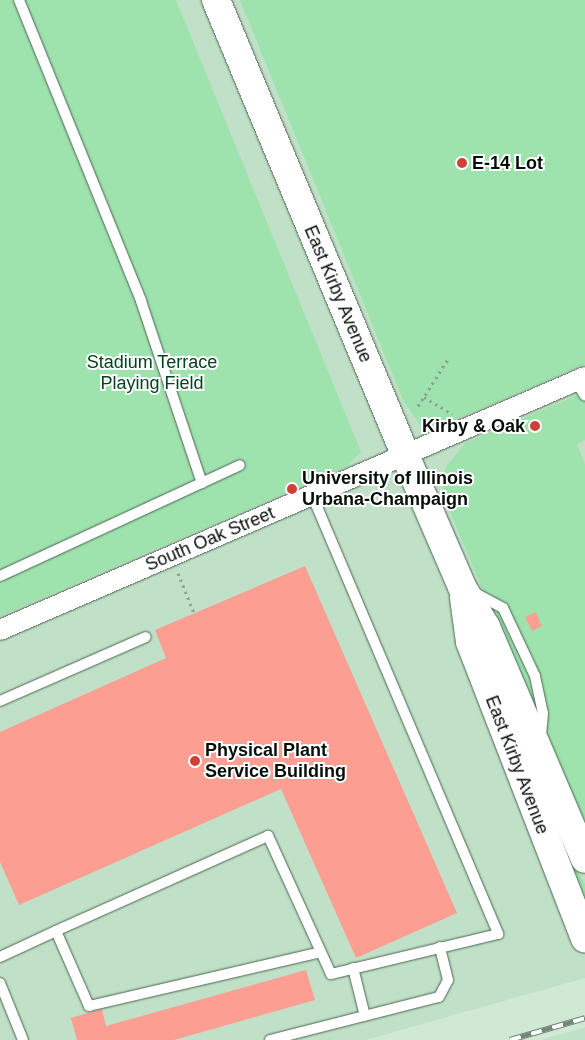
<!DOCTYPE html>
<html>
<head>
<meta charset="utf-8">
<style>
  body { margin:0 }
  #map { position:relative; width:585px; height:1040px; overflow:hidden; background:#cfe9d4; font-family:Helvetica,sans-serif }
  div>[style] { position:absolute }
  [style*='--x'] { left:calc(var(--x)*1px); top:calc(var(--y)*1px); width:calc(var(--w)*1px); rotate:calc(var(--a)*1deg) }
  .built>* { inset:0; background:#c0e1c7 }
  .green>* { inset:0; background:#9ee2ae }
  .building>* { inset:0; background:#fc9f92 }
  .path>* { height:3px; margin-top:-1.5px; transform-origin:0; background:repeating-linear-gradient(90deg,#8fa393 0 2.5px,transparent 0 6.5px) }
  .roads { filter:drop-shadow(0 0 1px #4e6553) drop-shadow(0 0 1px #4e6553) }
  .service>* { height:10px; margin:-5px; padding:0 5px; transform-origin:5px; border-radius:5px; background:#fff }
  .minor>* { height:20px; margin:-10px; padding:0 10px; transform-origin:10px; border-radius:10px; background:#fff }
  .secondary>* { height:28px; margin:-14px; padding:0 14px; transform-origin:14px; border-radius:14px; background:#fff }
  .rail>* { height:5.5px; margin-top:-2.75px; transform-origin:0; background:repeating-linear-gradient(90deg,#fff 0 11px,#738577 0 22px); box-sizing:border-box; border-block:1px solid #738577 }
  .dots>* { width:14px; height:14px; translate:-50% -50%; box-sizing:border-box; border:2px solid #fff; border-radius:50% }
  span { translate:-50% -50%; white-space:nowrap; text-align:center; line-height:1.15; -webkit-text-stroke:4px #fff; paint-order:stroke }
  .poi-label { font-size:18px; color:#060e08; font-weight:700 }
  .left { translate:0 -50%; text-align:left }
  .right { translate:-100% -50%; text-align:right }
  .street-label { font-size:18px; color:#060e08 }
  .park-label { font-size:18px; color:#04411d }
</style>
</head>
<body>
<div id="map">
  <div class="built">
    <i style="clip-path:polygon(0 0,585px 0,585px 978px,366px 1040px,0 1040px)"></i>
    <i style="clip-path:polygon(585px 1027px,585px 1040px,541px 1040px)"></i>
  </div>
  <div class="green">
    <i style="clip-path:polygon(0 0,176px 0,361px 452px,346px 467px,0 616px)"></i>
    <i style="clip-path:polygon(240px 0,585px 0,585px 364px,445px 424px,420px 425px,403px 400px)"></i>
    <i style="clip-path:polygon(585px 392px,585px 440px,577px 444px,585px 464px,585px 834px,448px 507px,442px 482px,446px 467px,465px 443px)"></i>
    <i style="clip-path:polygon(565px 844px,585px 884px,585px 915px,561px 846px)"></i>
  </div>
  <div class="building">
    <i style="clip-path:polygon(305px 566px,457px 913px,356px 958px,281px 789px,19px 905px,0 862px,0 732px,166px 658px,155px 630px)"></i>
    <i style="clip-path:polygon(536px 612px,542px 626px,532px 631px,525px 617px)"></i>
    <i style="clip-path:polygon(306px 970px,315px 1000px,174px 1040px,77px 1040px,71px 1018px,102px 1009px,106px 1026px)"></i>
  </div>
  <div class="path">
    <i style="--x:424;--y:397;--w:33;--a:31"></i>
    <i style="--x:418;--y:406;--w:56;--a:-57.4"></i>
    <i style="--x:178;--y:573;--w:43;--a:68.2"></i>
  </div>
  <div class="roads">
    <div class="service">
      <i style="--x:19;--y:0;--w:325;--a:67.9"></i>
      <i style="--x:141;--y:301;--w:192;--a:71.5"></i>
      <i style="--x:576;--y:381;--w:17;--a:59"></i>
      <i style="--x:312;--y:495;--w:477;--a:67"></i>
      <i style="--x:498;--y:934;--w:172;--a:166.5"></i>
      <i style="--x:331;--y:974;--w:152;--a:-114.5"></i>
      <i style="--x:268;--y:836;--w:232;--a:155.9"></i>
      <i style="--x:56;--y:931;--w:82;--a:66.3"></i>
      <i style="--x:89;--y:1006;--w:238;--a:-13.1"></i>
      <i style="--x:0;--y:576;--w:264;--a:-24.8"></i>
      <i style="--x:473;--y:592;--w:34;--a:28"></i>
      <i style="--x:503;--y:608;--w:75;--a:64.8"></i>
      <i style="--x:535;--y:676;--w:38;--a:78"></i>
      <i style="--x:543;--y:713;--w:21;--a:95"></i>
      <i style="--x:0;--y:701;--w:159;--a:-23.7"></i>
      <i style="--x:0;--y:957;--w:62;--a:-24.9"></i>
      <i style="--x:353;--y:968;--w:49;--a:76"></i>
      <i style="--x:0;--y:983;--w:61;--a:68"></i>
      <i style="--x:270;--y:1040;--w:174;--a:-14.3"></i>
      <i style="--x:439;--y:997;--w:19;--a:-62"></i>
      <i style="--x:448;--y:980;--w:34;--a:-104"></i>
    </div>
    <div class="minor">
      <i style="--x:0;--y:630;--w:637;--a:-23.39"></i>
    </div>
    <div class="secondary">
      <i style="--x:216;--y:0;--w:493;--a:67.4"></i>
      <i style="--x:405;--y:455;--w:144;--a:66.6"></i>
      <i style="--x:462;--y:587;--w:47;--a:59"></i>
      <i style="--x:486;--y:627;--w:252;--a:66.9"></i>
      <i style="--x:464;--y:598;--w:44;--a:82.2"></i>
      <i style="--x:470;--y:642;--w:318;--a:68.8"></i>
    </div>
  </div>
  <div class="rail">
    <i style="--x:510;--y:1040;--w:78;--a:-16.3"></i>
  </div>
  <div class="dots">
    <i style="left:462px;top:163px;background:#ce4136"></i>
    <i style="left:535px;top:426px;background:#ce4136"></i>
    <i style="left:292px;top:489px;background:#ce4136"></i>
    <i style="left:195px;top:761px;background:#ce4136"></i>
  </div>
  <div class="poi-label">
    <span class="left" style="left:472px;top:163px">E-14 Lot</span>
    <span class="right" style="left:525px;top:426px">Kirby &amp; Oak</span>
    <span class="left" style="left:302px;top:489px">University of Illinois<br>Urbana-Champaign</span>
    <span class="left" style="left:205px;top:761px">Physical Plant<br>Service Building</span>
  </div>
  <div class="street-label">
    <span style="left:338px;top:294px;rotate:67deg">East Kirby Avenue</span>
    <span style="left:210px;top:539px;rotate:-23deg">South Oak Street</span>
    <span style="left:517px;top:765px;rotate:69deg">East Kirby Avenue</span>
  </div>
  <div class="park-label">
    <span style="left:152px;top:373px">Stadium Terrace<br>Playing Field</span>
  </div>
</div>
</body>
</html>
